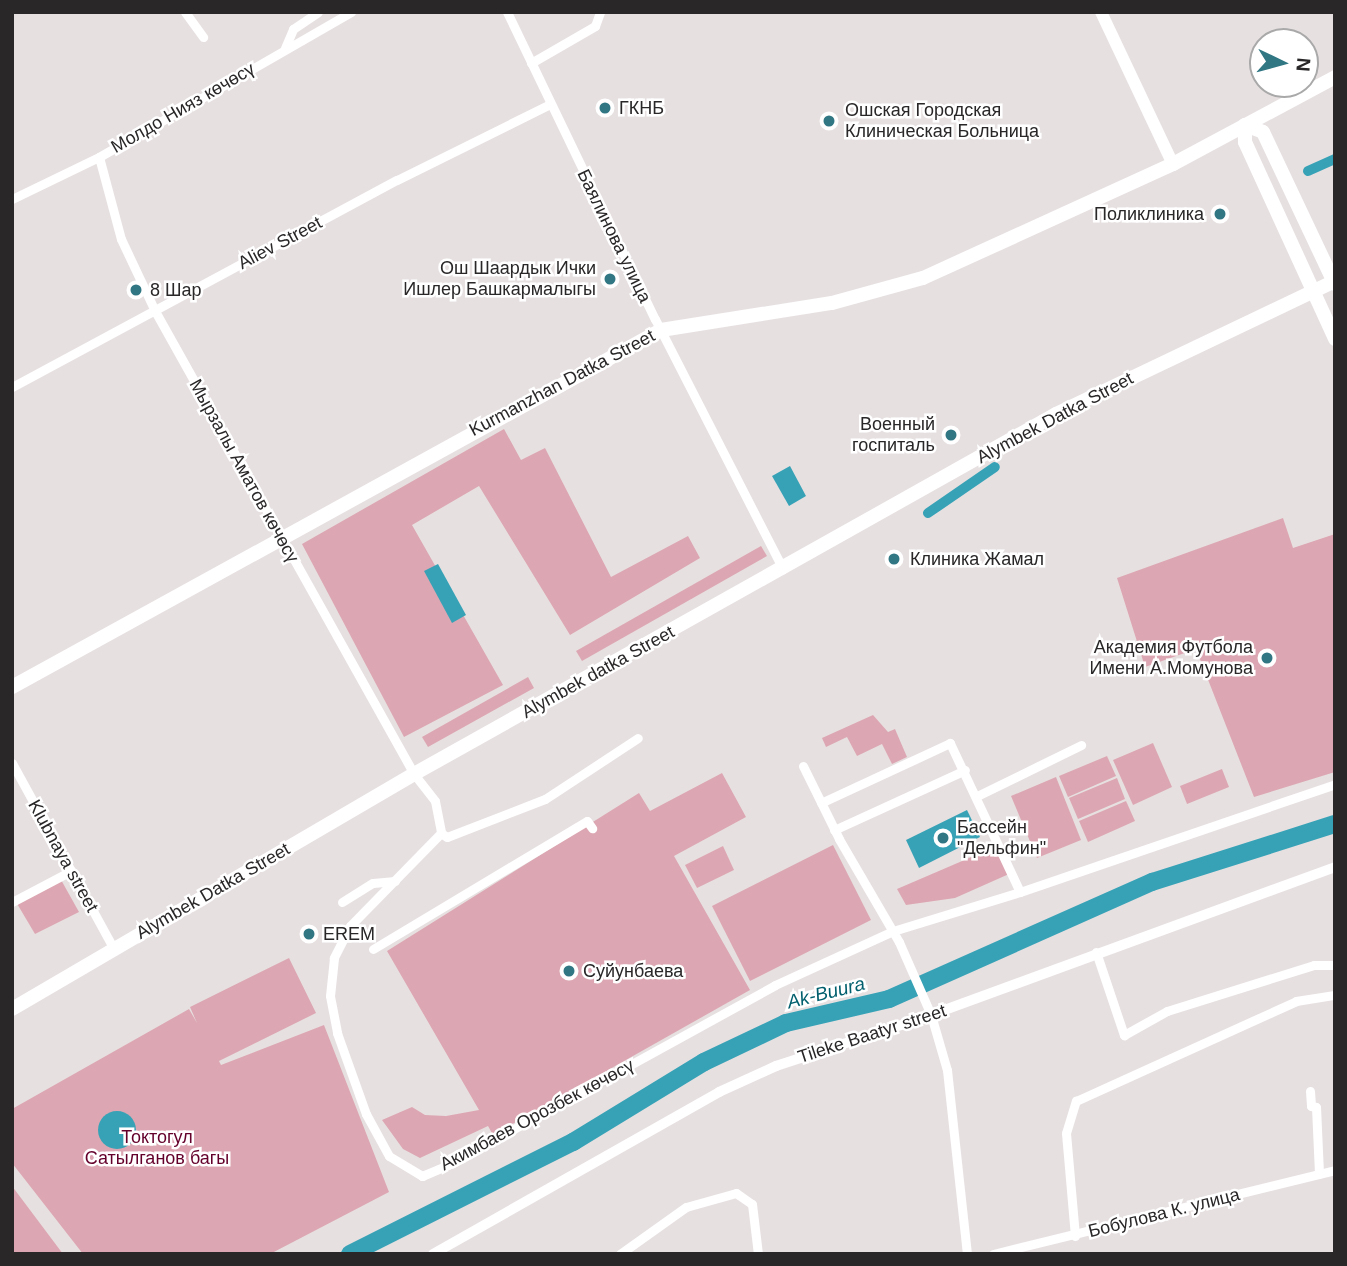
<!DOCTYPE html>
<html>
<head>
<meta charset="utf-8">
<style>
  body { margin:0 }
  #map { position:relative; width:1347px; height:1266px; overflow:hidden; background:#e7e0e1; font-family:Arial,sans-serif }
  div>[style] { position:absolute }
  [style*='--x'] { left:calc(var(--x)*1px); top:calc(var(--y)*1px); width:calc(var(--w)*1px); rotate:calc(var(--a)*1deg) }
  .green>* { inset:0; background:#dca7b2 }
  .water>* { inset:0; background:#37a2b6 }
  .round { border-radius:50% }
  .canal>* { height:10px; margin:-5px; padding:0 5px; transform-origin:5px; border-radius:5px; background:#37a2b6 }
  .river>* { height:18px; margin:-9px; padding:0 9px; transform-origin:9px; border-radius:9px; background:#37a2b6 }
  .minor>* { height:9px; margin:-4.5px; padding:0 4.5px; transform-origin:4.5px; border-radius:4.5px; background:#fff }
  .tertiary>* { height:10px; margin:-5px; padding:0 5px; transform-origin:5px; border-radius:5px; background:#fff }
  .secondary>* { height:12px; margin:-6px; padding:0 6px; transform-origin:6px; border-radius:6px; background:#fff }
  .primary>* { height:14px; margin:-7px; padding:0 7px; transform-origin:7px; border-radius:7px; background:#fff }
  .dots>* { width:19px; height:19px; translate:-50% -50%; box-sizing:border-box; border:4px solid #fff; border-radius:50% }
  span { translate:-50% -50%; white-space:nowrap; text-align:center; line-height:1.15; -webkit-text-stroke:5px #fff; paint-order:stroke }
  .street-label { font-size:18px; color:#292727 }
  .poi-label { font-size:18px; color:#292727 }
  .left { translate:0 -50%; text-align:left }
  .right { translate:-100% -50%; text-align:right }
  .park-label { font-size:18px; color:#64012b }
  .water-label { font-size:19px; color:#015f6d; font-style:italic }
  .frame { position:absolute; inset:0; border:14px solid #292727; pointer-events:none }
  .north { position:absolute; left:1249px; top:28px; width:70px; height:70px; box-sizing:border-box; background:#fff; border:2px solid #a9a9a9; border-radius:50%; rotate:95deg; font-size:19px; font-weight:700; line-height:28px; text-align:center; color:#292727 }
  .north::after { content:''; display:block; margin:auto; width:24px; height:32px; background:#307683; clip-path:polygon(50% 0,100% 100%,50% 72%,0 100%) }
</style>
</head>
<body>
<div id="map">
  <div class="green">
    <i style="clip-path:polygon(504px 429px,521px 460px,545px 448px,611px 577px,688px 536px,700px 558px,570px 635px,479px 486px,412px 525px,503px 685px,404px 737px,302px 544px)"></i>
    <i style="clip-path:polygon(1283px 518px,1293px 548px,1335px 534px,1335px 772px,1254px 797px,1196px 649px,1145px 667px,1117px 578px)"></i>
    <i style="clip-path:polygon(761px 546px,767px 556px,582px 661px,576px 651px)"></i>
    <i style="clip-path:polygon(528px 677px,534px 688px,428px 747px,422px 737px)"></i>
    <i style="clip-path:polygon(873px 715px,888px 732px,895px 729px,907px 757px,892px 764px,882px 744px,857px 756px,847px 737px,826px 747px,822px 738px)"></i>
    <i style="clip-path:polygon(1153px 743px,1172px 787px,1133px 805px,1113px 760px)"></i>
    <i style="clip-path:polygon(1107px 756px,1116px 776px,1068px 797px,1059px 776px)"></i>
    <i style="clip-path:polygon(1222px 769px,1229px 787px,1187px 804px,1180px 786px)"></i>
    <i style="clip-path:polygon(722px 773px,746px 817px,674px 856px,750px 990px,493px 1135px,488px 1126px,420px 1158px,403px 1149px,382px 1120px,412px 1107px,425px 1115px,446px 1116px,479px 1110px,387px 951px,639px 793px,650px 811px)"></i>
    <i style="clip-path:polygon(1056px 777px,1081px 840px,1037px 858px,1011px 796px)"></i>
    <i style="clip-path:polygon(1117px 778px,1125px 799px,1078px 819px,1069px 798px)"></i>
    <i style="clip-path:polygon(1126px 801px,1135px 821px,1088px 842px,1079px 821px)"></i>
    <i style="clip-path:polygon(833px 845px,871px 920px,750px 981px,712px 906px)"></i>
    <i style="clip-path:polygon(723px 846px,734px 870px,697px 888px,685px 865px)"></i>
    <i style="clip-path:polygon(997px 846px,1009px 874px,955px 898px,906px 905px,897px 889px)"></i>
    <i style="clip-path:polygon(60px 878px,79px 912px,35px 934px,16px 902px)"></i>
    <i style="clip-path:polygon(289px 958px,316px 1013px,219px 1061px,221px 1065px,324px 1025px,389px 1192px,270px 1254px,83px 1254px,12px 1163px,12px 1109px,189px 1009px,197px 1023px,190px 1007px)"></i>
    <i style="clip-path:polygon(12px 1186px,63px 1254px,12px 1254px)"></i>
  </div>
  <div class="water">
    <i style="clip-path:polygon(790px 466px,806px 496px,789px 506px,772px 476px)"></i>
    <i style="clip-path:polygon(438px 564px,466px 615px,452px 623px,424px 571px)"></i>
    <i style="clip-path:polygon(967px 810px,980px 837px,919px 868px,906px 840px)"></i>
    <i class="round" style="left:98px;top:1111px;width:38px;height:38px"></i>
  </div>
  <div class="canal">
    <i style="--x:1308;--y:171;--w:30;--a:-24"></i>
    <i style="--x:928;--y:513;--w:81;--a:-34.5"></i>
  </div>
  <div class="river">
    <i style="--x:350;--y:1254;--w:250;--a:-26.7"></i>
    <i style="--x:573;--y:1142;--w:153;--a:-31.4"></i>
    <i style="--x:704;--y:1062;--w:91;--a:-25.4"></i>
    <i style="--x:786;--y:1023;--w:106;--a:-13.1"></i>
    <i style="--x:889;--y:999;--w:288;--a:-24"></i>
    <i style="--x:1152;--y:882;--w:192;--a:-17.6"></i>
  </div>
  <div class="minor">
    <i style="--x:185;--y:12;--w:31;--a:54"></i>
    <i style="--x:507;--y:12;--w:341;--a:64.3"></i>
    <i style="--x:655;--y:319;--w:281;--a:62.9"></i>
    <i style="--x:285;--y:48;--w:21;--a:-67"></i>
    <i style="--x:293;--y:29;--w:30;--a:-34"></i>
    <i style="--x:531;--y:63;--w:74;--a:-30"></i>
    <i style="--x:595;--y:26;--w:15;--a:-70"></i>
    <i style="--x:99;--y:157;--w:85;--a:75"></i>
    <i style="--x:121;--y:239;--w:80;--a:64.7"></i>
    <i style="--x:155;--y:311;--w:531;--a:60.78"></i>
    <i style="--x:414;--y:774;--w:34;--a:52"></i>
    <i style="--x:435;--y:801;--w:33;--a:79"></i>
    <i style="--x:441;--y:833;--w:130;--a:134.4"></i>
    <i style="--x:350;--y:926;--w:36;--a:117"></i>
    <i style="--x:334;--y:958;--w:38;--a:96"></i>
    <i style="--x:330;--y:996;--w:38;--a:79"></i>
    <i style="--x:337;--y:1033;--w:86;--a:70.3"></i>
    <i style="--x:366;--y:1114;--w:48;--a:61.3"></i>
    <i style="--x:389;--y:1156;--w:39;--a:31"></i>
    <i style="--x:422;--y:1176;--w:28;--a:-23"></i>
    <i style="--x:448;--y:1165;--w:373;--a:-28.8"></i>
    <i style="--x:775;--y:985;--w:130;--a:-24.6"></i>
    <i style="--x:893;--y:931;--w:133;--a:-17.1"></i>
    <i style="--x:1020;--y:892;--w:165;--a:-115.2"></i>
    <i style="--x:950;--y:743;--w:142;--a:155.1"></i>
    <i style="--x:12;--y:199;--w:97;--a:-25.8"></i>
    <i style="--x:99;--y:157;--w:291;--a:-29.9"></i>
    <i style="--x:12;--y:387;--w:437;--a:-28.3"></i>
    <i style="--x:397;--y:180;--w:171;--a:-26.4"></i>
    <i style="--x:12;--y:763;--w:212;--a:61.3"></i>
    <i style="--x:803;--y:766;--w:81;--a:63.7"></i>
    <i style="--x:839;--y:839;--w:119;--a:59.8"></i>
    <i style="--x:899;--y:942;--w:80;--a:66.3"></i>
    <i style="--x:931;--y:1015;--w:57;--a:73.8"></i>
    <i style="--x:947;--y:1070;--w:185;--a:83.8"></i>
    <i style="--x:977;--y:796;--w:116;--a:-26.1"></i>
    <i style="--x:834;--y:830;--w:144;--a:-24.6"></i>
    <i style="--x:441;--y:833;--w:7;--a:34"></i>
    <i style="--x:447;--y:837;--w:105;--a:-21.2"></i>
    <i style="--x:545;--y:799;--w:111;--a:-33.3"></i>
    <i style="--x:1020;--y:892;--w:333;--a:-18.9"></i>
    <i style="--x:12;--y:902;--w:67;--a:-27.7"></i>
    <i style="--x:342;--y:902;--w:36;--a:-32"></i>
    <i style="--x:373;--y:883;--w:22;--a:-5"></i>
    <i style="--x:373;--y:949;--w:249;--a:-30.9"></i>
    <i style="--x:587;--y:821;--w:9;--a:54"></i>
    <i style="--x:1096;--y:952;--w:88;--a:71.4"></i>
    <i style="--x:1124;--y:1035;--w:49;--a:-29.2"></i>
    <i style="--x:1167;--y:1011;--w:154;--a:-17.4"></i>
    <i style="--x:1314;--y:965;--w:21;--a:0"></i>
    <i style="--x:1310;--y:1091;--w:15;--a:86"></i>
    <i style="--x:1311;--y:1106;--w:5;--a:11"></i>
    <i style="--x:1316;--y:1107;--w:67;--a:87.4"></i>
    <i style="--x:1075;--y:1236;--w:103;--a:-95"></i>
    <i style="--x:1066;--y:1133;--w:34;--a:-73"></i>
    <i style="--x:1076;--y:1101;--w:242;--a:-24.4"></i>
    <i style="--x:1296;--y:1001;--w:39;--a:-9"></i>
    <i style="--x:620;--y:1254;--w:81;--a:-35.5"></i>
    <i style="--x:686;--y:1207;--w:52;--a:-15.6"></i>
    <i style="--x:736;--y:1193;--w:19;--a:35"></i>
    <i style="--x:752;--y:1204;--w:50;--a:83.2"></i>
    <i style="--x:993;--y:1254;--w:352;--a:-13.8"></i>
  </div>
  <div class="tertiary">
    <i style="--x:433;--y:1254;--w:329;--a:-29.5"></i>
    <i style="--x:719;--y:1092;--w:63;--a:-24.5"></i>
    <i style="--x:776;--y:1066;--w:151;--a:-18.1"></i>
    <i style="--x:920;--y:1019;--w:442;--a:-20.1"></i>
  </div>
  <div class="secondary">
    <i style="--x:1101;--y:12;--w:168;--a:64.7"></i>
  </div>
  <div class="primary">
    <i style="--x:1245;--y:125;--w:17;--a:90"></i>
    <i style="--x:1245;--y:142;--w:217;--a:65.4"></i>
    <i style="--x:1245;--y:125;--w:19;--a:21"></i>
    <i style="--x:1263;--y:132;--w:168;--a:64.7"></i>
    <i style="--x:12;--y:687;--w:741;--a:-28.81"></i>
    <i style="--x:661;--y:330;--w:173;--a:-9"></i>
    <i style="--x:832;--y:303;--w:94;--a:-15.4"></i>
    <i style="--x:923;--y:278;--w:275;--a:-24.5"></i>
    <i style="--x:1173;--y:164;--w:184;--a:-28.2"></i>
    <i style="--x:12;--y:1009;--w:466;--a:-30.3"></i>
    <i style="--x:414;--y:774;--w:736;--a:-29.28"></i>
    <i style="--x:1056;--y:414;--w:309;--a:-25.5"></i>
  </div>
  <div class="dots">
    <i style="left:605px;top:108px;background:#307683"></i>
    <i style="left:829px;top:121px;background:#307683"></i>
    <i style="left:1220px;top:214px;background:#307683"></i>
    <i style="left:610px;top:279px;background:#307683"></i>
    <i style="left:136px;top:290px;background:#307683"></i>
    <i style="left:951px;top:435px;background:#307683"></i>
    <i style="left:894px;top:559px;background:#307683"></i>
    <i style="left:1267px;top:658px;background:#307683"></i>
    <i style="left:943px;top:838px;background:#307683"></i>
    <i style="left:309px;top:934px;background:#307683"></i>
    <i style="left:569px;top:971px;background:#307683"></i>
  </div>
  <div class="street-label">
    <span style="left:183px;top:108px;rotate:-30deg">Молдо Нияз көчөсү</span>
    <span style="left:614px;top:236px;rotate:64deg">Баялинова улица</span>
    <span style="left:280px;top:243px;rotate:-28deg">Aliev Street</span>
    <span style="left:562px;top:383px;rotate:-28deg">Kurmanzhan Datka Street</span>
    <span style="left:1055px;top:418px;rotate:-28deg">Alymbek Datka Street</span>
    <span style="left:244px;top:471px;rotate:61deg">Мырзалы Аматов көчөсү</span>
    <span style="left:598px;top:672px;rotate:-29deg">Alymbek datka Street</span>
    <span style="left:63px;top:856px;rotate:61deg">Klubnaya street</span>
    <span style="left:213px;top:891px;rotate:-30deg">Alymbek Datka Street</span>
    <span style="left:872px;top:1034px;rotate:-18deg">Tileke Baatyr street</span>
    <span style="left:537px;top:1115px;rotate:-28deg">Акимбаев Орозбек көчөсү</span>
    <span style="left:1164px;top:1213px;rotate:-14deg">Бобулова К. улица</span>
  </div>
  <div class="poi-label">
    <span class="left" style="left:619px;top:108px">ГКНБ</span>
    <span class="left" style="left:845px;top:121px">Ошская Городская<br>Клиническая Больница</span>
    <span class="right" style="left:1204px;top:214px">Поликлиника</span>
    <span class="right" style="left:596px;top:279px">Ош Шаардык Ички<br>Ишлер Башкармалыгы</span>
    <span class="left" style="left:150px;top:290px">8 Шар</span>
    <span class="right" style="left:935px;top:435px">Военный<br>госпиталь</span>
    <span class="left" style="left:910px;top:559px">Клиника Жамал</span>
    <span class="right" style="left:1253px;top:658px">Академия Футбола<br>Имени А.Момунова</span>
    <span class="left" style="left:957px;top:838px">Бассейн<br>"Дельфин"</span>
    <span class="left" style="left:323px;top:934px">EREM</span>
    <span class="left" style="left:583px;top:971px">Суйунбаева</span>
  </div>
  <div class="park-label">
    <span style="left:157px;top:1148px">Токтогул<br>Сатылганов багы</span>
  </div>
  <div class="water-label">
    <span style="left:826px;top:993px;rotate:-14deg">Ak-Buura</span>
  </div>
  <div class="frame"></div>
  <div class="north">N</div>
</div>
</body>
</html>
